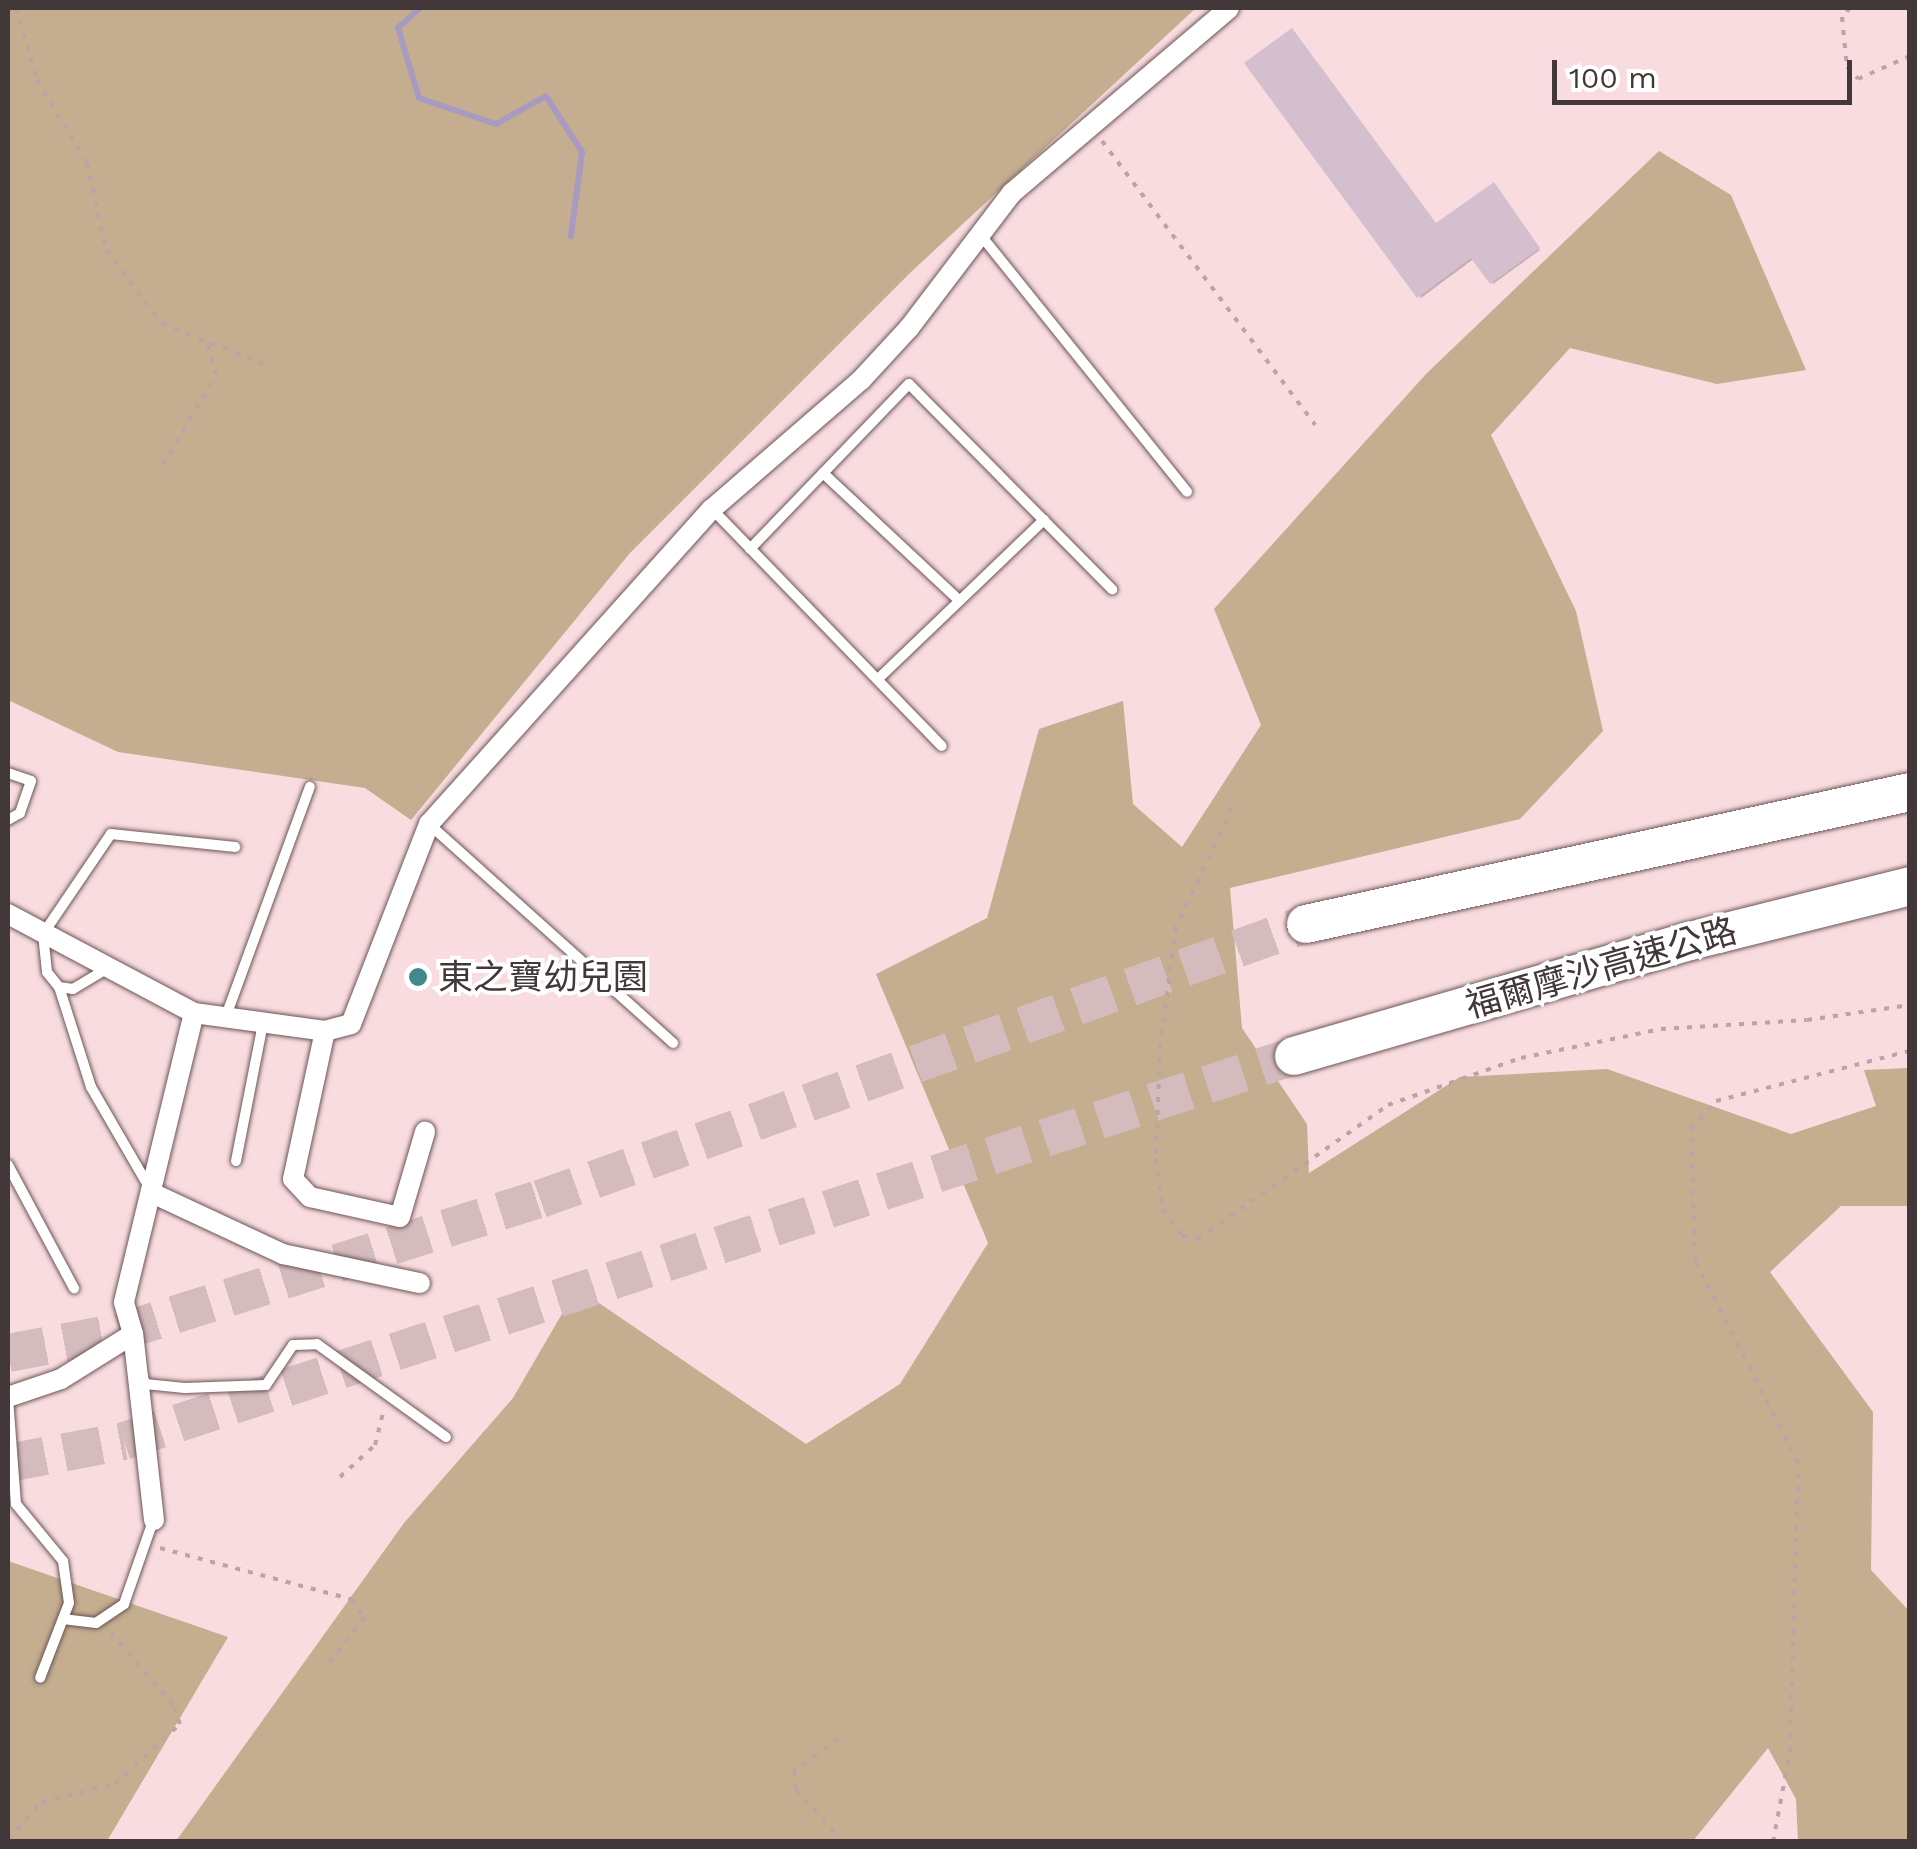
<!DOCTYPE html>
<html>
<head>
<meta charset="utf-8">
<style>
  body { margin:0 }
  #map { position:relative; width:1917px; height:1849px; overflow:hidden; background:#f8dcdf; font-family:"Work Sans","Noto Sans TC",sans-serif }
  div>[style] { position:absolute }
  [style*='--x'] { left:calc(var(--x)*1px); top:calc(var(--y)*1px); width:calc(var(--w)*1px); rotate:calc(var(--a)*1deg) }
  .green>* { inset:0; background:#c4ae8f }
  .shadow>* { inset:0; background:#0003 }
  .stream>* { height:6px; margin:-3px; padding:0 3px; transform-origin:3px; border-radius:3px; background:#a99ac2 }
  .building>* { inset:0; background:#d4bfce }
  .motorway-tunnel>* { height:38px; margin-top:-19px; transform-origin:0; background:repeating-linear-gradient(90deg,#d4bbbe 0 38px,transparent 0 57px) }
  .path>* { height:4px; margin-top:-2px; transform-origin:0; background:repeating-linear-gradient(90deg,#baa4a6 0 5px,transparent 0 13px) }
  .roads { filter:drop-shadow(0 0 2px #6c5557) drop-shadow(0 0 2px #6c5557) }
  .service>* { height:10px; margin:-5px; padding:0 5px; transform-origin:5px; border-radius:5px; background:#fff }
  .minor>* { height:20px; margin:-10px; padding:0 10px; transform-origin:10px; border-radius:10px; background:#fff }
  .motorway>* { height:38px; margin:-19px; padding:0 19px; transform-origin:19px; border-radius:19px; background:#fff }
  .dots>* { width:28px; height:28px; translate:-50% -50%; box-sizing:border-box; border:5px solid #fff; border-radius:50% }
  span { translate:-50% -50%; white-space:nowrap; text-align:center; line-height:1.15; -webkit-text-stroke:8px #fff; paint-order:stroke }
  .street-label { font-size:35px; color:#433839 }
  .poi-label { font-size:35px; color:#433839 }
  .left { translate:0 -50%; text-align:left }
  .frame { position:absolute; inset:0; border:10px solid #433839; pointer-events:none }
  .scale { position:absolute; left:1552px; top:60px; width:300px; height:45px; box-sizing:border-box; border:5px solid #433839; border-top:0; padding-left:12px; font-size:30px; line-height:35px; white-space:nowrap; color:#433839; -webkit-text-stroke:8px #fff; paint-order:stroke }
</style>
</head>
<body>
<div id="map">
  <div class="green">
    <i style="clip-path:polygon(8px 8px,1196px 8px,912px 271px,630px 553px,411px 820px,365px 788px,118px 752px,8px 700px)"></i>
    <i style="clip-path:polygon(1659px 151px,1731px 195px,1806px 370px,1717px 384px,1570px 348px,1491px 435px,1576px 611px,1603px 731px,1520px 819px,1230px 888px,1242px 1028px,1307px 1124px,1309px 1173px,1460px 1077px,1607px 1069px,1791px 1134px,1876px 1106px,1864px 1070px,1909px 1068px,1909px 1206px,1841px 1206px,1770px 1272px,1873px 1412px,1871px 1570px,1909px 1611px,1909px 1841px,1798px 1841px,1796px 1799px,1768px 1748px,1693px 1841px,176px 1841px,404px 1523px,513px 1398px,577px 1288px,806px 1444px,900px 1384px,988px 1243px,876px 974px,987px 918px,1039px 729px,1123px 701px,1133px 804px,1182px 847px,1261px 725px,1214px 609px,1426px 374px)"></i>
    <i style="clip-path:polygon(8px 1561px,228px 1637px,107px 1841px,8px 1842px)"></i>
  </div>
  <div class="shadow">
    <i style="clip-path:polygon(1247px 64px,1436px 226px,1494px 186px,1540px 250px,1493px 284px,1475px 258px,1421px 298px)"></i>
  </div>
  <div class="stream">
    <i style="--x:420;--y:8;--w:30;--a:138"></i>
    <i style="--x:398;--y:28;--w:73;--a:73.3"></i>
    <i style="--x:419;--y:98;--w:81;--a:18.7"></i>
    <i style="--x:496;--y:124;--w:57;--a:-29.2"></i>
    <i style="--x:546;--y:96;--w:67;--a:57.3"></i>
    <i style="--x:582;--y:152;--w:85;--a:97.5"></i>
  </div>
  <div class="building">
    <i style="clip-path:polygon(1292px 28px,1436px 223px,1494px 182px,1540px 248px,1490px 284px,1471px 258px,1417px 298px,1244px 63px)"></i>
  </div>
  <div class="motorway-tunnel">
    <i style="--x:8;--y:1353;--w:114;--a:-10.6"></i>
    <i style="--x:120;--y:1332;--w:441;--a:-17.6"></i>
    <i style="--x:540;--y:1199;--w:814;--a:-19.75"></i>
    <i style="--x:8;--y:1463;--w:118;--a:-10.7"></i>
    <i style="--x:124;--y:1441;--w:1232;--a:-18.21"></i>
  </div>
  <div class="path">
    <i style="--x:16;--y:8;--w:75;--a:73.7"></i>
    <i style="--x:37;--y:80;--w:97;--a:58.9"></i>
    <i style="--x:87;--y:163;--w:89;--a:77.7"></i>
    <i style="--x:106;--y:250;--w:93;--a:52.9"></i>
    <i style="--x:162;--y:324;--w:116;--a:21.3"></i>
    <i style="--x:1850;--y:8;--w:12;--a:132"></i>
    <i style="--x:1842;--y:17;--w:50;--a:84.3"></i>
    <i style="--x:1847;--y:67;--w:16;--a:47"></i>
    <i style="--x:1858;--y:79;--w:57;--a:-23.9"></i>
    <i style="--x:1102;--y:141;--w:355;--a:53.1"></i>
    <i style="--x:1910;--y:147;--w:25;--a:90"></i>
    <i style="--x:163;--y:465;--w:104;--a:-59.5"></i>
    <i style="--x:216;--y:375;--w:35;--a:-106"></i>
    <i style="--x:1232;--y:808;--w:132;--a:115.2"></i>
    <i style="--x:1176;--y:927;--w:119;--a:97.7"></i>
    <i style="--x:1160;--y:1045;--w:114;--a:92"></i>
    <i style="--x:1156;--y:1159;--w:50;--a:82"></i>
    <i style="--x:1163;--y:1209;--w:33;--a:55"></i>
    <i style="--x:1182;--y:1236;--w:16;--a:11"></i>
    <i style="--x:1198;--y:1239;--w:232;--a:-35.2"></i>
    <i style="--x:1388;--y:1105;--w:141;--a:-19.5"></i>
    <i style="--x:1521;--y:1058;--w:143;--a:-11.7"></i>
    <i style="--x:1661;--y:1029;--w:146;--a:-3.5"></i>
    <i style="--x:1807;--y:1020;--w:104;--a:-8.3"></i>
    <i style="--x:340;--y:1477;--w:47;--a:-42.4"></i>
    <i style="--x:375;--y:1445;--w:38;--a:-76"></i>
    <i style="--x:160;--y:1548;--w:198;--a:15"></i>
    <i style="--x:351;--y:1599;--w:22;--a:54"></i>
    <i style="--x:364;--y:1617;--w:60;--a:126.9"></i>
    <i style="--x:838;--y:1739;--w:54;--a:144"></i>
    <i style="--x:794;--y:1771;--w:19;--a:84"></i>
    <i style="--x:796;--y:1790;--w:70;--a:47.9"></i>
    <i style="--x:8;--y:1839;--w:50;--a:-47.4"></i>
    <i style="--x:42;--y:1802;--w:75;--a:-13.9"></i>
    <i style="--x:115;--y:1784;--w:88;--a:-42.7"></i>
    <i style="--x:180;--y:1724;--w:20;--a:-110"></i>
    <i style="--x:173;--y:1705;--w:95;--a:-130.7"></i>
    <i style="--x:1773;--y:1842;--w:93;--a:-79.4"></i>
    <i style="--x:1790;--y:1751;--w:288;--a:-88.4"></i>
    <i style="--x:1798;--y:1463;--w:228;--a:-116.9"></i>
    <i style="--x:1695;--y:1260;--w:131;--a:-91.7"></i>
    <i style="--x:1691;--y:1129;--w:38;--a:-48"></i>
    <i style="--x:1716;--y:1101;--w:200;--a:-14.5"></i>
  </div>
  <div class="roads">
    <div class="service">
      <i style="--x:979;--y:233;--w:332;--a:51.2"></i>
      <i style="--x:823;--y:473;--w:187;--a:43.1"></i>
      <i style="--x:712;--y:509;--w:330;--a:45.9"></i>
      <i style="--x:750;--y:549;--w:229;--a:-46.1"></i>
      <i style="--x:909;--y:384;--w:289;--a:45.3"></i>
      <i style="--x:878;--y:679;--w:230;--a:-43.8"></i>
      <i style="--x:8;--y:773;--w:24;--a:19"></i>
      <i style="--x:31;--y:781;--w:34;--a:109"></i>
      <i style="--x:20;--y:813;--w:14;--a:150"></i>
      <i style="--x:429;--y:824;--w:328;--a:41.9"></i>
      <i style="--x:59;--y:987;--w:14;--a:8"></i>
      <i style="--x:73;--y:989;--w:37;--a:-31"></i>
      <i style="--x:226;--y:1016;--w:244;--a:-69.9"></i>
      <i style="--x:236;--y:1161;--w:141;--a:-78.9"></i>
      <i style="--x:8;--y:1165;--w:140;--a:61.8"></i>
      <i style="--x:149;--y:1187;--w:116;--a:-120.1"></i>
      <i style="--x:91;--y:1087;--w:105;--a:-107.7"></i>
      <i style="--x:59;--y:987;--w:19;--a:-129"></i>
      <i style="--x:47;--y:972;--w:38;--a:-96"></i>
      <i style="--x:43;--y:934;--w:121;--a:-55.8"></i>
      <i style="--x:111;--y:834;--w:125;--a:6"></i>
      <i style="--x:142;--y:1374;--w:10;--a:73"></i>
      <i style="--x:145;--y:1384;--w:40;--a:5.7"></i>
      <i style="--x:185;--y:1388;--w:81;--a:-2.1"></i>
      <i style="--x:266;--y:1385;--w:48;--a:-56"></i>
      <i style="--x:293;--y:1345;--w:24;--a:-2"></i>
      <i style="--x:317;--y:1344;--w:159;--a:35.8"></i>
      <i style="--x:8;--y:1398;--w:106;--a:85.7"></i>
      <i style="--x:16;--y:1504;--w:74;--a:50.5"></i>
      <i style="--x:63;--y:1561;--w:42;--a:81.9"></i>
      <i style="--x:69;--y:1603;--w:80;--a:111.1"></i>
      <i style="--x:63;--y:1619;--w:33;--a:7"></i>
      <i style="--x:96;--y:1623;--w:34;--a:-34"></i>
      <i style="--x:124;--y:1604;--w:88;--a:-70.7"></i>
    </div>
    <div class="minor">
      <i style="--x:8;--y:914;--w:211;--a:28"></i>
      <i style="--x:194;--y:1013;--w:132;--a:7.8"></i>
      <i style="--x:325;--y:1031;--w:27;--a:-15"></i>
      <i style="--x:351;--y:1024;--w:215;--a:-68.7"></i>
      <i style="--x:429;--y:824;--w:423;--a:-48.1"></i>
      <i style="--x:712;--y:509;--w:197;--a:-40.9"></i>
      <i style="--x:861;--y:380;--w:71;--a:-47.3"></i>
      <i style="--x:909;--y:328;--w:170;--a:-52.7"></i>
      <i style="--x:1012;--y:193;--w:285;--a:-40.4"></i>
      <i style="--x:325;--y:1031;--w:151;--a:102.2"></i>
      <i style="--x:293;--y:1179;--w:25;--a:47"></i>
      <i style="--x:310;--y:1197;--w:92;--a:12.5"></i>
      <i style="--x:400;--y:1217;--w:89;--a:-73.6"></i>
      <i style="--x:152;--y:1193;--w:145;--a:25"></i>
      <i style="--x:283;--y:1254;--w:140;--a:12"></i>
      <i style="--x:8;--y:1397;--w:56;--a:-18.8"></i>
      <i style="--x:61;--y:1379;--w:85;--a:-32"></i>
      <i style="--x:154;--y:1520;--w:187;--a:-96.4"></i>
      <i style="--x:133;--y:1334;--w:33;--a:-106"></i>
      <i style="--x:124;--y:1302;--w:297;--a:-76.4"></i>
    </div>
    <div class="motorway">
      <i style="--x:1306;--y:924;--w:618;--a:-12.33"></i>
      <i style="--x:1294;--y:1056;--w:412;--a:-16.2"></i>
      <i style="--x:1690;--y:941;--w:227;--a:-14"></i>
    </div>
  </div>
  <div class="dots">
    <i style="left:418px;top:977px;background:#41898e"></i>
  </div>
  <div class="street-label">
    <span style="left:1601px;top:968px;rotate:-16deg">福爾摩沙高速公路</span>
  </div>
  <div class="poi-label">
    <span class="left" style="left:438px;top:977px">東之寶幼兒園</span>
  </div>
  <div class="frame"></div>
  <div class="scale">100 m</div>
</div>
</body>
</html>
